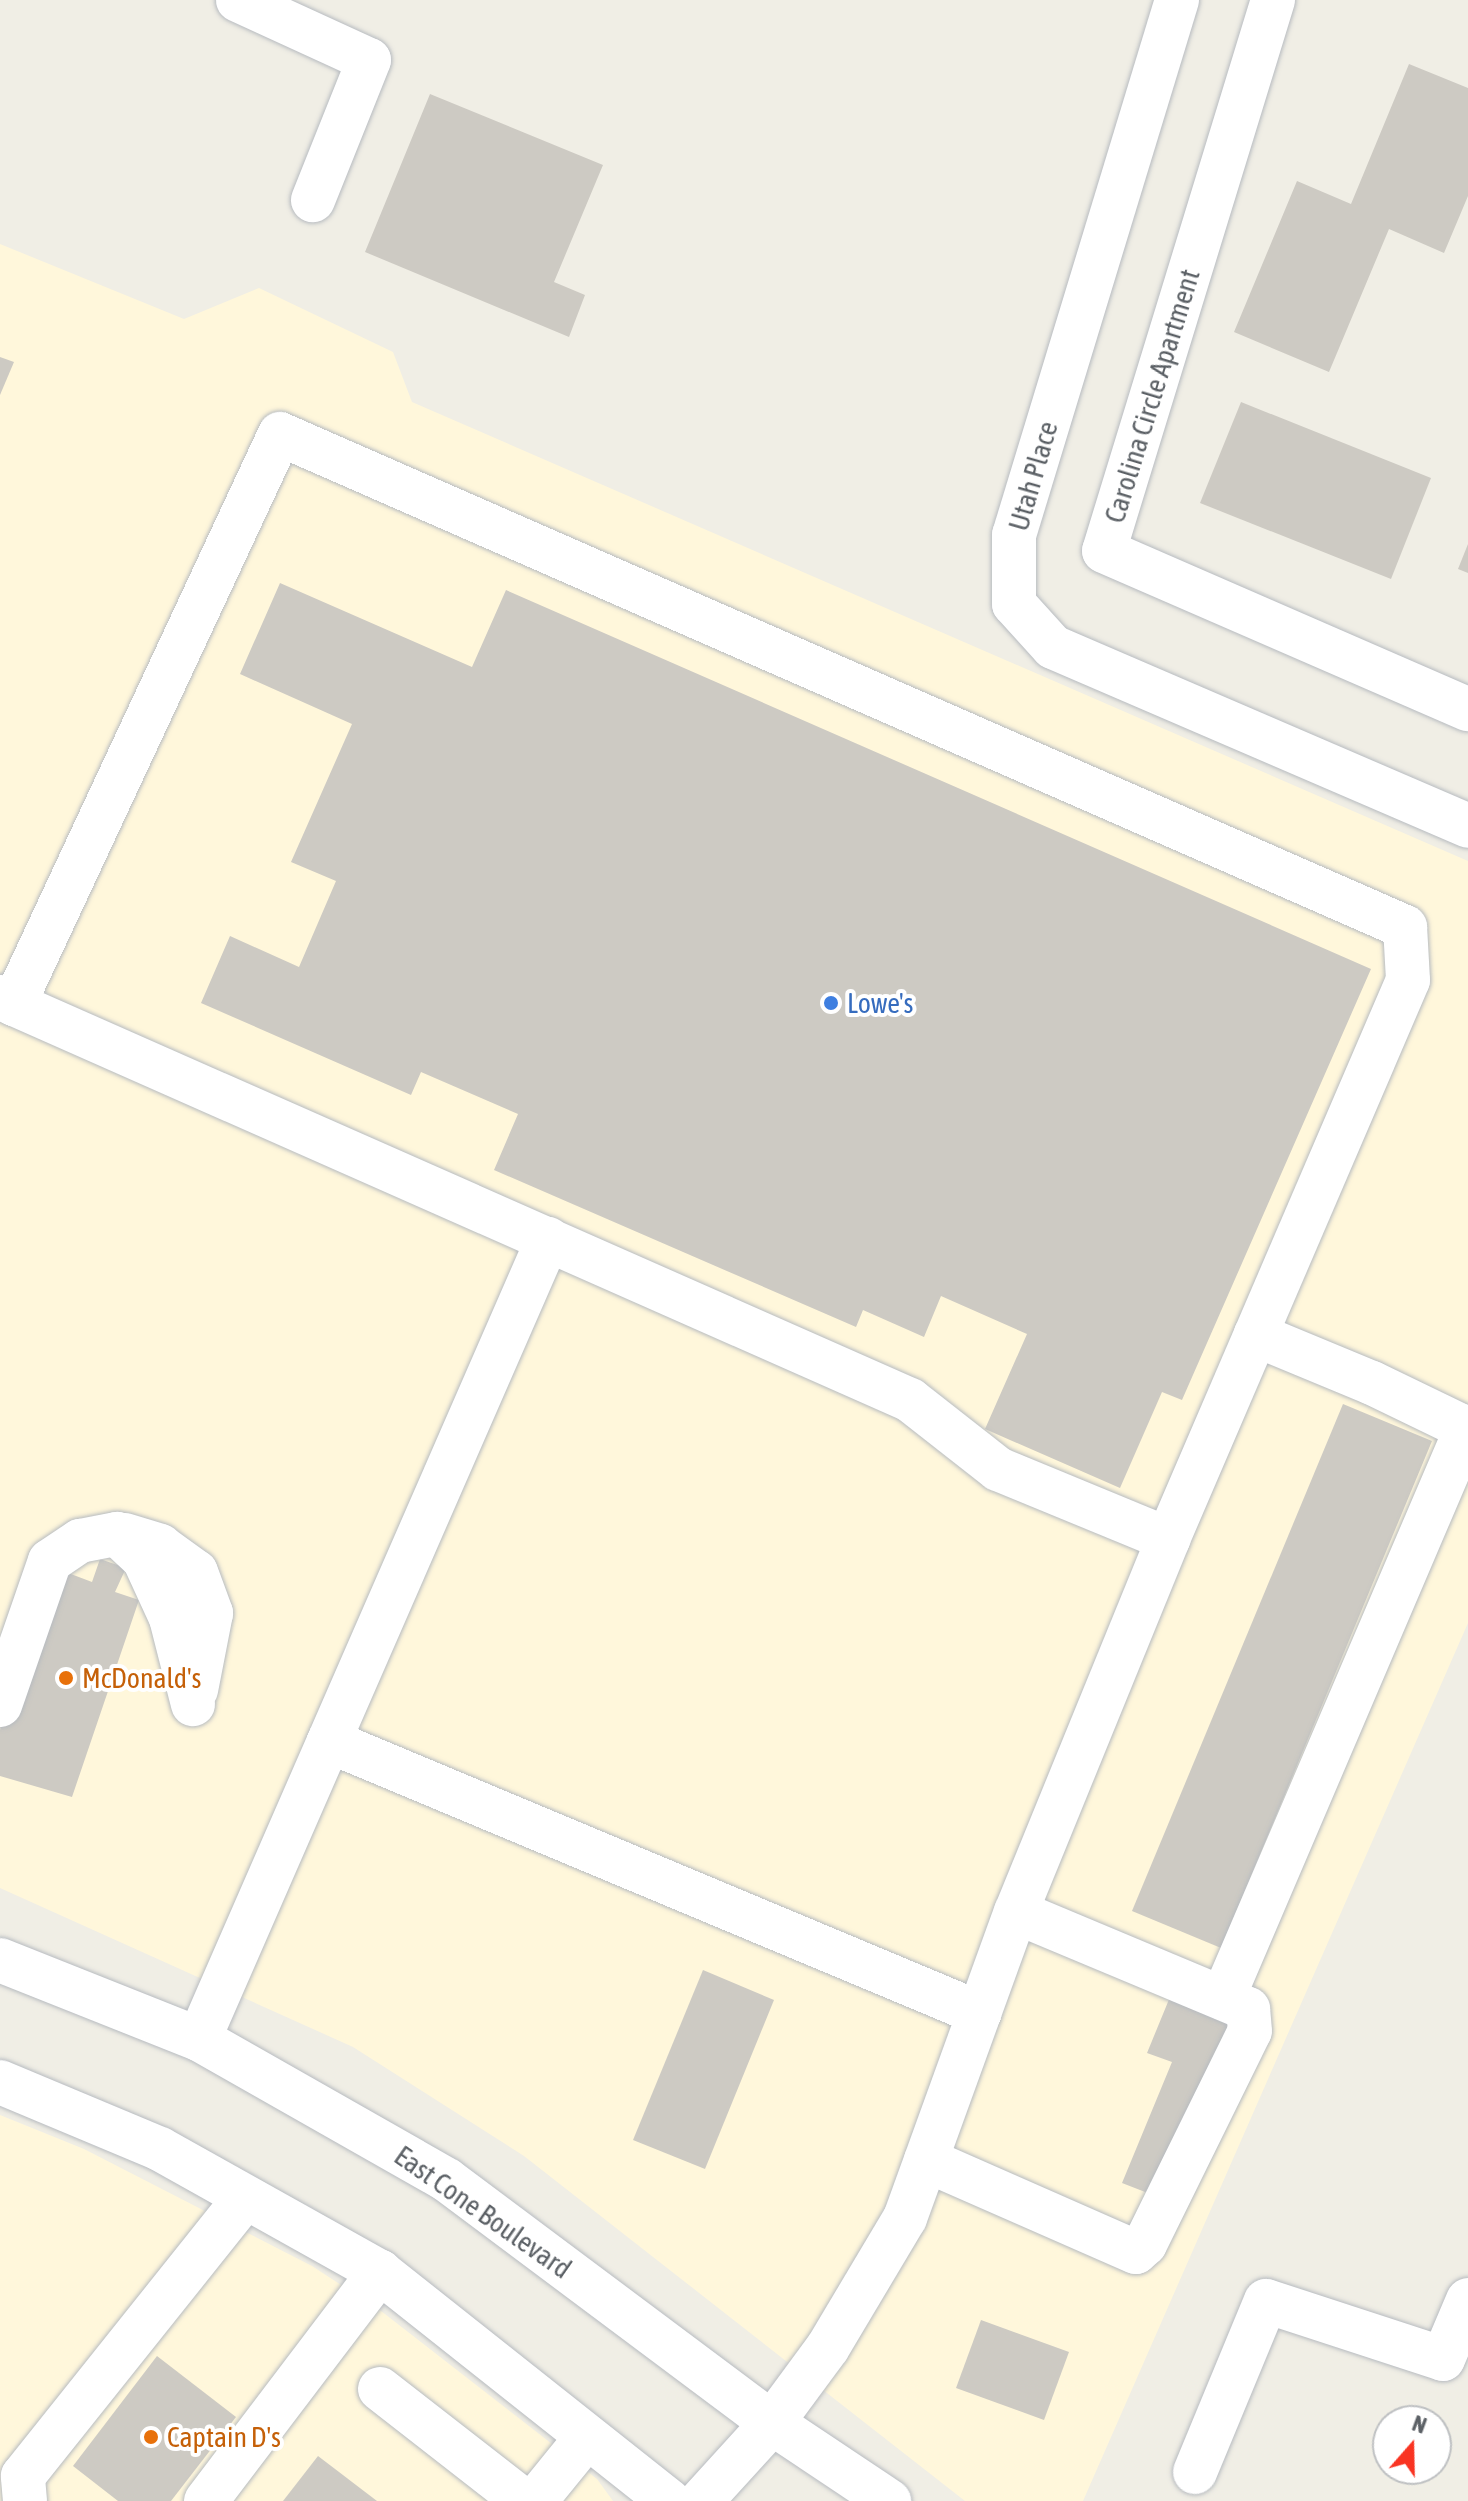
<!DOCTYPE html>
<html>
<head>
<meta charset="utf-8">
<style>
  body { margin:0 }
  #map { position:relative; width:1468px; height:2501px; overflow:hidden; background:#f0eee5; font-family:"Asap Condensed",sans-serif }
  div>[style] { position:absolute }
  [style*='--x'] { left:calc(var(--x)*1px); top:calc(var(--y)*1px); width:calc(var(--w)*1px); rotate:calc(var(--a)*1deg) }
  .commercial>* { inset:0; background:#fff7db }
  .building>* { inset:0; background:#cdcac3 }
  .roads { filter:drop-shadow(0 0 2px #b7bbc0) drop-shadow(0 0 2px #b7bbc0) }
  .minor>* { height:44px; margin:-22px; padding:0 22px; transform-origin:22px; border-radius:22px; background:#fff }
  .dots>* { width:22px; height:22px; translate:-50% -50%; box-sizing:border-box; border:4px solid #fff; border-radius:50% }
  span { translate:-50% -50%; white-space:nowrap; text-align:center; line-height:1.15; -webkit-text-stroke:8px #fff; paint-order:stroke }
  .street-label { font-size:28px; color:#5c6166 }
  .shop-label { font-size:28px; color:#366cbe }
  .left { translate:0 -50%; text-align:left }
  .food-label { font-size:28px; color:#c56008 }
  .north { position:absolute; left:1372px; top:2405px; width:80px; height:80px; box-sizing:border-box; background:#fff; border:2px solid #bec0c2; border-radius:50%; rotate:20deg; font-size:22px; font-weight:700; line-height:32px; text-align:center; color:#5c6166 }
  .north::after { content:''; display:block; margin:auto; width:28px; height:36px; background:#f93422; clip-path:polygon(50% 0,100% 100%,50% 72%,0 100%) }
</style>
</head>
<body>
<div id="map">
  <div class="commercial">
    <i style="clip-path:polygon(0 244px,184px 319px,259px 288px,393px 352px,412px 402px,1468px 861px,1468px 1623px,1083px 2501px,965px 2501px,524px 2156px,353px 2047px,0 1888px)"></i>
    <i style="clip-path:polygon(0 2115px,84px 2149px,312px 2266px,381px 2311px,597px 2479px,613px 2501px,0 2501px)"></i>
  </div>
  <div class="building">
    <i style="clip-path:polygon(1409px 64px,1468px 88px,1468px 196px,1444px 253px,1389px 229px,1329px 372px,1234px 332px,1297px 181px,1351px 204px)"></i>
    <i style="clip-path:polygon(430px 94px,603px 165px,554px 282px,585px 295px,569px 337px,365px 252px)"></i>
    <i style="clip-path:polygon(0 357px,14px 362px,0 395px)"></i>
    <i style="clip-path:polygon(1241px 402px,1431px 478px,1391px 579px,1200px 503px)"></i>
    <i style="clip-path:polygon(1468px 544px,1468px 573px,1458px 569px)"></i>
    <i style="clip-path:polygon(280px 583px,472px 667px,506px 590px,1371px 969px,1182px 1400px,1162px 1392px,1120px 1488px,985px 1429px,1027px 1334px,941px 1296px,924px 1337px,863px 1310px,856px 1327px,494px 1170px,518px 1114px,421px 1072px,411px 1095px,201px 1003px,230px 936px,299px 967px,336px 881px,291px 862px,352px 724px,240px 674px)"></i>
    <i style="clip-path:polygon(1343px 1404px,1432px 1441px,1221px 1948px,1132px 1911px)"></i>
    <i style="clip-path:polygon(100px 1559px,126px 1568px,115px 1592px,139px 1600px,72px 1797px,0 1776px,0 1730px,55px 1568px,92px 1582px)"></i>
    <i style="clip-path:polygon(703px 1970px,774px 2000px,705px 2169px,633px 2140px)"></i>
    <i style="clip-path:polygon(1170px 1997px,1231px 2022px,1158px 2197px,1122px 2183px,1172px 2062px,1147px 2053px)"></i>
    <i style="clip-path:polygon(981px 2320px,1069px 2352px,1044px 2420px,956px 2388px)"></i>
    <i style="clip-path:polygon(157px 2356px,236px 2417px,171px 2501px,118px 2501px,73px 2466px)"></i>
    <i style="clip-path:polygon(318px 2456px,377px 2501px,283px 2501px)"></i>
  </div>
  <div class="roads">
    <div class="minor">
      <i style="--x:238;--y:0;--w:144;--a:24.6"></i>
      <i style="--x:369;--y:60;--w:151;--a:111.8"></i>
      <i style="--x:1177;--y:0;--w:559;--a:106.94"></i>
      <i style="--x:1014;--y:535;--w:69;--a:90"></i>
      <i style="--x:1014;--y:604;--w:58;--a:47.8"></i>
      <i style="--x:1053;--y:647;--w:452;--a:23.3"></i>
      <i style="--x:1273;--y:0;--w:576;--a:107.05"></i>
      <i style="--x:1104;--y:551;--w:397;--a:23.5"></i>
      <i style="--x:0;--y:997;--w:16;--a:27"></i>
      <i style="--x:14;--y:1004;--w:980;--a:23.84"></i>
      <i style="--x:910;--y:1400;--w:112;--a:38.1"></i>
      <i style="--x:998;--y:1469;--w:184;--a:22.4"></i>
      <i style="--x:1168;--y:1539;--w:608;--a:-66.76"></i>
      <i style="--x:1408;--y:980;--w:53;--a:-93.2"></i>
      <i style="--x:1405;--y:927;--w:1228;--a:-156.34"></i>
      <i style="--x:280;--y:434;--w:629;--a:115.02"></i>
      <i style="--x:125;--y:1535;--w:37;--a:17"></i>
      <i style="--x:160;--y:1546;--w:44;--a:35.8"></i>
      <i style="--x:196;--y:1572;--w:44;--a:69.9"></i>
      <i style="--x:211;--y:1613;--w:78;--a:101"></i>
      <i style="--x:0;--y:1705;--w:152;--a:-70.9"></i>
      <i style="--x:50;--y:1561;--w:36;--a:-34"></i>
      <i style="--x:80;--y:1541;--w:38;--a:-11"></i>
      <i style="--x:117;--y:1534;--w:37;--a:43"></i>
      <i style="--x:144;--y:1559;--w:65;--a:65.4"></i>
      <i style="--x:171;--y:1618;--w:89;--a:75.7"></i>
      <i style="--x:329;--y:1741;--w:705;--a:22.71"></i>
      <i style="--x:0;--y:1960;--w:214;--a:21.7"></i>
      <i style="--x:199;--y:2039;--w:285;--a:29.6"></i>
      <i style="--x:447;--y:2180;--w:406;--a:36.8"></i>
      <i style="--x:772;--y:2423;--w:141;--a:33.7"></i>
      <i style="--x:1223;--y:1998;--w:613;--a:-66.86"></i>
      <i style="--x:1464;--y:1434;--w:10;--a:-119"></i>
      <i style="--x:1459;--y:1425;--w:97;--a:-154.2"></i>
      <i style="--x:1372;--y:1383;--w:126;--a:-157.5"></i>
      <i style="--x:199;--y:2039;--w:873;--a:-66.43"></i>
      <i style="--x:0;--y:2082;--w:173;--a:22.7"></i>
      <i style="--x:160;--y:2149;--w:252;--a:29.2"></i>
      <i style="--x:380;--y:2272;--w:369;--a:38.4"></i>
      <i style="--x:926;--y:2160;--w:229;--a:23.7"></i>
      <i style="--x:1136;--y:2252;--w:12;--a:-42"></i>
      <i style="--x:1145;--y:2244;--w:237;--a:-63.8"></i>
      <i style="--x:1250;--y:2031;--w:22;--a:-95"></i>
      <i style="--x:1248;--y:2009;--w:251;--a:-157.3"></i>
      <i style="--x:380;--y:2389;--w:182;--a:37.9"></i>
      <i style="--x:1195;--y:2472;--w:185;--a:-67.5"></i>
      <i style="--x:1266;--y:2301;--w:186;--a:18.1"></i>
      <i style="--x:1443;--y:2359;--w:64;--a:-67"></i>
      <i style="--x:25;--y:2501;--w:25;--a:-95"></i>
      <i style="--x:23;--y:2476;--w:356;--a:-51.4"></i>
      <i style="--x:206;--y:2501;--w:288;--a:-52.8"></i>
      <i style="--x:535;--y:2501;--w:82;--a:-50.9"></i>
      <i style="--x:701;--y:2501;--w:105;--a:-47.7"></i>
      <i style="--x:772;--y:2423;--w:94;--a:-53.6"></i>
      <i style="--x:828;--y:2347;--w:150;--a:-59.2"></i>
      <i style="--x:905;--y:2218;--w:326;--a:-70.1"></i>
      <i style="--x:1016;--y:1912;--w:403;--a:-67.8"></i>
    </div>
  </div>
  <div class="dots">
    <i style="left:831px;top:1003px;background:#3f7fe0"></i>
    <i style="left:66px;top:1678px;background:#e8710a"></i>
    <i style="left:151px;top:2437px;background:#e8710a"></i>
  </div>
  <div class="street-label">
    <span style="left:1152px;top:396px;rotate:-73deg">Carolina Circle Apartment</span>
    <span style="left:1033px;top:476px;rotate:-74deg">Utah Place</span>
    <span style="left:483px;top:2212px;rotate:35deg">East Cone Boulevard</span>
  </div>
  <div class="shop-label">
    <span class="left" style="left:847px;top:1003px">Lowe's</span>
  </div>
  <div class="food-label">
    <span class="left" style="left:82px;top:1678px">McDonald's</span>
    <span class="left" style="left:167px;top:2437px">Captain D's</span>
  </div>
  <div class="north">N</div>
</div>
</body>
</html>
